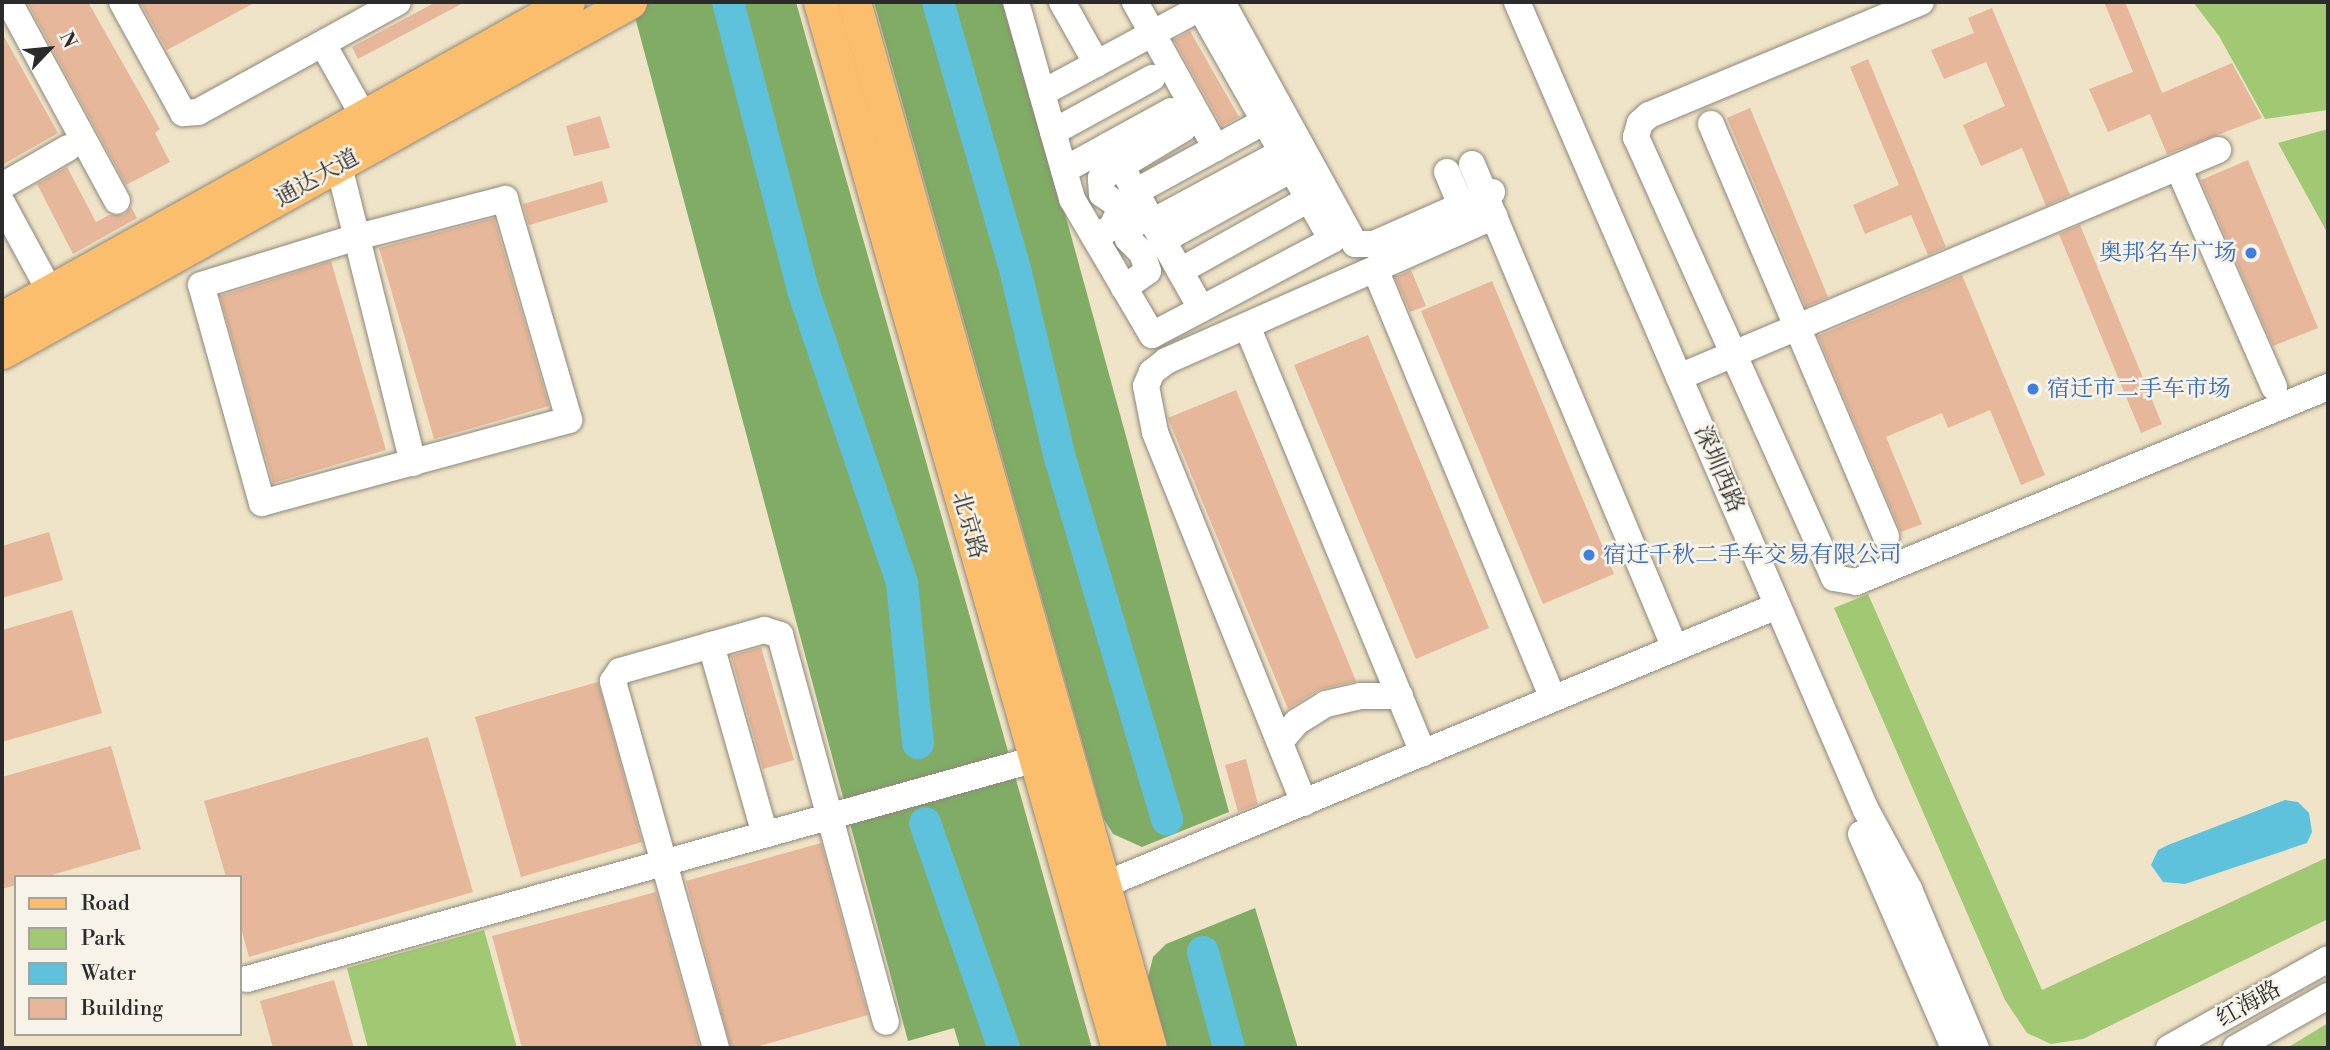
<!DOCTYPE html>
<html>
<head>
<meta charset="utf-8">
<style>
  body { margin:0 }
  #map { position:relative; width:2330px; height:1050px; overflow:hidden; background:#f0e4c8; font-family:"Libre Bodoni","Noto Serif SC",serif }
  div>[style] { position:absolute }
  [style*='--x'] { left:calc(var(--x)*1px); top:calc(var(--y)*1px); width:calc(var(--w)*1px); rotate:calc(var(--a)*1deg) }
  .green>* { inset:0; background:#a1c873 }
  .forest>* { inset:0; background:#80ac65 }
  .water>* { inset:0; background:#5fc2dd }
  .river>* { height:32px; margin:-16px; padding:0 16px; transform-origin:16px; border-radius:16px; background:#5fc2dd }
  .building>* { inset:0; background:#e6b79a }
  .roads { filter:drop-shadow(0 0 2px #8e887a) drop-shadow(0 0 2px #8e887a) }
  .minor>* { height:26px; margin:-13px; padding:0 13px; transform-origin:13px; border-radius:13px; background:#fff }
  .major>* { height:33px; margin:-16.5px; padding:0 16.5px; transform-origin:16.5px; border-radius:16.5px; background:#fabe6d }
  .dots>* { width:19px; height:19px; translate:-50% -50%; box-sizing:border-box; border:4px solid #f7f3e8; border-radius:50% }
  span { translate:-50% -50%; white-space:nowrap; text-align:center; line-height:1.15; -webkit-text-stroke:5px #f7f3e8; paint-order:stroke }
  .street-label { font-size:23px; color:#2b2b2b }
  .shop-label { font-size:23px; color:#366cbe }
  .right { translate:-100% -50%; text-align:right }
  .left { translate:0 -50%; text-align:left }
  .frame { position:absolute; inset:0; border:4px solid #2b2b2b; pointer-events:none }
  .legend { position:absolute; left:14px; top:875px; width:228px; height:161px; box-sizing:border-box; background:#f7f3e8; border:2px solid #a5a39c; margin:0; padding:9px 12px; list-style:none; font-size:21px; color:#2b2b2b }
  .legend li { display:flex; align-items:center; gap:14px; height:35px }
  .legend b { width:35px; border:2px solid #a5a39c }
  .north { position:absolute; left:14px; top:14px; width:70px; height:70px; -webkit-text-stroke:5px #f7f3e8; paint-order:stroke; rotate:64deg; font-size:19px; font-weight:700; line-height:28px; text-align:center; color:#2b2b2b }
  .north::after { content:''; display:block; margin:auto; width:24px; height:32px; background:#2b2b2b; clip-path:polygon(50% 0,100% 100%,50% 72%,0 100%) }
</style>
</head>
<body>
<div id="map">
  <div class="green">
    <i style="clip-path:polygon(2193px 2px,2328px 2px,2328px 110px,2265px 119px,2219px 36px)"></i>
    <i style="clip-path:polygon(2328px 129px,2328px 234px,2278px 143px)"></i>
    <i style="clip-path:polygon(1868px 594px,2042px 990px,2328px 857px,2328px 919px,2083px 1039px,2051px 1044px,2027px 1033px,2005px 1000px,1834px 608px)"></i>
    <i style="clip-path:polygon(484px 930px,517px 1048px,368px 1048px,347px 968px)"></i>
    <i style="clip-path:polygon(2328px 1023px,2328px 1048px,2287px 1048px)"></i>
  </div>
  <div class="forest">
    <i style="clip-path:polygon(631px 2px,796px 2px,1092px 1048px,960px 1048px,954px 1028px,908px 1041px)"></i>
    <i style="clip-path:polygon(874px 2px,1007px 2px,1229px 812px,1142px 847px,1113px 834px,1104px 819px)"></i>
    <i style="clip-path:polygon(1255px 908px,1298px 1048px,1168px 1048px,1148px 977px,1153px 957px,1166px 944px)"></i>
  </div>
  <div class="water">
    <i style="clip-path:polygon(2285px 800px,2298px 802px,2309px 813px,2312px 832px,2307px 843px,2185px 884px,2163px 882px,2151px 865px,2158px 850px,2168px 845px)"></i>
  </div>
  <div class="river">
    <i style="--x:728;--y:2;--w:301;--a:75.4"></i>
    <i style="--x:804;--y:293;--w:306;--a:71.3"></i>
    <i style="--x:902;--y:583;--w:161;--a:84.3"></i>
    <i style="--x:938;--y:2;--w:278;--a:73.9"></i>
    <i style="--x:1015;--y:269;--w:194;--a:76.6"></i>
    <i style="--x:1060;--y:458;--w:377;--a:73.5"></i>
    <i style="--x:925;--y:823;--w:238;--a:70.7"></i>
    <i style="--x:1203;--y:952;--w:99;--a:74.8"></i>
  </div>
  <div class="building">
    <i style="clip-path:polygon(27px 2px,88px 2px,160px 129px,155px 133px,170px 162px,126px 185px)"></i>
    <i style="clip-path:polygon(140px 2px,256px 2px,167px 50px)"></i>
    <i style="clip-path:polygon(436px 2px,465px 2px,358px 59px,352px 47px)"></i>
    <i style="clip-path:polygon(2104px 2px,2125px 2px,2162px 93px,2232px 63px,2262px 118px,2167px 154px,2150px 114px,2108px 132px,2089px 89px,2133px 72px)"></i>
    <i style="clip-path:polygon(1992px 8px,2070px 195px,2046px 206px,2022px 148px,1981px 166px,1963px 125px,2005px 106px,1986px 62px,1944px 79px,1931px 50px,1974px 33px,1968px 18px)"></i>
    <i style="clip-path:polygon(1190px 31px,1239px 117px,1222px 126px,1174px 40px)"></i>
    <i style="clip-path:polygon(2px 33px,58px 133px,2px 165px)"></i>
    <i style="clip-path:polygon(1868px 59px,1946px 247px,1928px 255px,1911px 215px,1865px 234px,1853px 205px,1899px 185px,1850px 67px)"></i>
    <i style="clip-path:polygon(1750px 108px,1828px 297px,1806px 307px,1727px 118px)"></i>
    <i style="clip-path:polygon(600px 116px,610px 148px,574px 156px,566px 126px)"></i>
    <i style="clip-path:polygon(2248px 160px,2318px 328px,2273px 346px,2201px 180px)"></i>
    <i style="clip-path:polygon(67px 167px,96px 222px,109px 215px,124px 215px,131px 207px,137px 218px,73px 254px,37px 184px)"></i>
    <i style="clip-path:polygon(602px 181px,608px 202px,529px 225px,523px 204px)"></i>
    <i style="clip-path:polygon(494px 218px,549px 406px,434px 439px,379px 248px)"></i>
    <i style="clip-path:polygon(2080px 225px,2162px 424px,2141px 433px,2059px 234px)"></i>
    <i style="clip-path:polygon(331px 261px,386px 450px,273px 483px,220px 296px)"></i>
    <i style="clip-path:polygon(1411px 270px,1426px 306px,1410px 312px,1395px 277px)"></i>
    <i style="clip-path:polygon(1962px 275px,2045px 475px,2021px 485px,1990px 410px,1948px 428px,1942px 413px,1886px 437px,1922px 524px,1901px 532px,1818px 336px)"></i>
    <i style="clip-path:polygon(1492px 281px,1614px 574px,1543px 604px,1421px 311px)"></i>
    <i style="clip-path:polygon(1368px 335px,1489px 628px,1416px 659px,1294px 365px)"></i>
    <i style="clip-path:polygon(1236px 390px,1356px 681px,1318px 690px,1288px 709px,1168px 418px)"></i>
    <i style="clip-path:polygon(49px 532px,63px 580px,2px 598px,2px 546px)"></i>
    <i style="clip-path:polygon(72px 610px,102px 713px,2px 742px,2px 630px)"></i>
    <i style="clip-path:polygon(761px 647px,794px 760px,763px 769px,731px 656px)"></i>
    <i style="clip-path:polygon(598px 682px,642px 842px,521px 877px,475px 717px)"></i>
    <i style="clip-path:polygon(428px 737px,473px 892px,249px 957px,240px 925px,240px 877px,226px 877px,204px 801px)"></i>
    <i style="clip-path:polygon(111px 746px,141px 849px,45px 877px,16px 877px,16px 885px,2px 889px,2px 777px)"></i>
    <i style="clip-path:polygon(1246px 759px,1258px 804px,1238px 812px,1225px 765px)"></i>
    <i style="clip-path:polygon(821px 843px,868px 1015px,752px 1048px,731px 1048px,686px 881px)"></i>
    <i style="clip-path:polygon(656px 892px,700px 1048px,522px 1048px,492px 936px)"></i>
    <i style="clip-path:polygon(334px 980px,354px 1048px,273px 1048px,260px 1001px)"></i>
  </div>
  <div class="roads">
    <div class="minor">
      <i style="--x:9;--y:2;--w:226;--a:61.5"></i>
      <i style="--x:122;--y:2;--w:127;--a:61.2"></i>
      <i style="--x:183;--y:113;--w:15;--a:-4"></i>
      <i style="--x:198;--y:112;--w:228;--a:-28.8"></i>
      <i style="--x:1016;--y:2;--w:205;--a:74.1"></i>
      <i style="--x:1072;--y:199;--w:158;--a:59.5"></i>
      <i style="--x:1152;--y:335;--w:204;--a:-27.8"></i>
      <i style="--x:1332;--y:240;--w:274;--a:-119.6"></i>
      <i style="--x:1062;--y:2;--w:71;--a:60.6"></i>
      <i style="--x:1135;--y:2;--w:167;--a:61"></i>
      <i style="--x:1222;--y:2;--w:276;--a:61.2"></i>
      <i style="--x:1355;--y:244;--w:19;--a:0"></i>
      <i style="--x:1374;--y:244;--w:129;--a:-23.8"></i>
      <i style="--x:1517;--y:2;--w:880;--a:66.64"></i>
      <i style="--x:1866;--y:810;--w:90;--a:61.4"></i>
      <i style="--x:1909;--y:889;--w:173;--a:67.2"></i>
      <i style="--x:1921;--y:2;--w:295;--a:157.4"></i>
      <i style="--x:1649;--y:115;--w:12;--a:138"></i>
      <i style="--x:1640;--y:123;--w:15;--a:106"></i>
      <i style="--x:1636;--y:137;--w:483;--a:65.8"></i>
      <i style="--x:1834;--y:578;--w:22;--a:10"></i>
      <i style="--x:1856;--y:582;--w:511;--a:-22.45"></i>
      <i style="--x:323;--y:44;--w:102;--a:60.7"></i>
      <i style="--x:1042;--y:93;--w:179;--a:-28.3"></i>
      <i style="--x:1711;--y:124;--w:448;--a:67"></i>
      <i style="--x:1053;--y:132;--w:113;--a:-28.6"></i>
      <i style="--x:1109;--y:145;--w:187;--a:60.6"></i>
      <i style="--x:1472;--y:164;--w:525;--a:67.25"></i>
      <i style="--x:339;--y:166;--w:306;--a:76"></i>
      <i style="--x:2178;--y:167;--w:240;--a:66.4"></i>
      <i style="--x:1064;--y:170;--w:122;--a:-28.9"></i>
      <i style="--x:1447;--y:172;--w:36;--a:67"></i>
      <i style="--x:2;--y:186;--w:76;--a:-29.9"></i>
      <i style="--x:1135;--y:192;--w:148;--a:-28.6"></i>
      <i style="--x:505;--y:199;--w:230;--a:73.8"></i>
      <i style="--x:569;--y:420;--w:318;--a:164.9"></i>
      <i style="--x:262;--y:503;--w:226;--a:-105.6"></i>
      <i style="--x:201;--y:285;--w:163;--a:-17.1"></i>
      <i style="--x:357;--y:237;--w:153;--a:-14.4"></i>
      <i style="--x:2;--y:203;--w:117;--a:61.5"></i>
      <i style="--x:1152;--y:222;--w:148;--a:-28.3"></i>
      <i style="--x:1095;--y:238;--w:20;--a:-33"></i>
      <i style="--x:1112;--y:227;--w:17;--a:-66"></i>
      <i style="--x:1119;--y:211;--w:7;--a:-106"></i>
      <i style="--x:1117;--y:204;--w:18;--a:-146"></i>
      <i style="--x:1102;--y:194;--w:16;--a:-94"></i>
      <i style="--x:1101;--y:178;--w:96;--a:-30.9"></i>
      <i style="--x:1163;--y:240;--w:147;--a:-28.8"></i>
      <i style="--x:1375;--y:269;--w:465;--a:67.5"></i>
      <i style="--x:1180;--y:271;--w:148;--a:-29.2"></i>
      <i style="--x:1124;--y:288;--w:29;--a:-35"></i>
      <i style="--x:1148;--y:271;--w:19;--a:-108"></i>
      <i style="--x:1142;--y:253;--w:20;--a:-135"></i>
      <i style="--x:1128;--y:239;--w:9;--a:-84"></i>
      <i style="--x:1129;--y:230;--w:25;--a:-43"></i>
      <i style="--x:1247;--y:326;--w:462;--a:67.6"></i>
      <i style="--x:1679;--y:377;--w:585;--a:-22.84"></i>
      <i style="--x:711;--y:645;--w:197;--a:74.1"></i>
      <i style="--x:1280;--y:742;--w:26;--a:-50"></i>
      <i style="--x:1297;--y:722;--w:34;--a:-32"></i>
      <i style="--x:1326;--y:704;--w:35;--a:-13"></i>
      <i style="--x:1360;--y:696;--w:40;--a:0"></i>
      <i style="--x:1304;--y:803;--w:400;--a:-111.9"></i>
      <i style="--x:1155;--y:432;--w:47;--a:-101.1"></i>
      <i style="--x:1146;--y:386;--w:15;--a:-67"></i>
      <i style="--x:1152;--y:372;--w:18;--a:-38"></i>
      <i style="--x:1166;--y:361;--w:359;--a:-23.8"></i>
      <i style="--x:1861;--y:834;--w:233;--a:66.5"></i>
      <i style="--x:1104;--y:885;--w:716;--a:-22.52"></i>
      <i style="--x:247;--y:979;--w:819;--a:-15.58"></i>
      <i style="--x:716;--y:1048;--w:381;--a:-105.7"></i>
      <i style="--x:613;--y:681;--w:12;--a:-55"></i>
      <i style="--x:620;--y:671;--w:150;--a:-15.9"></i>
      <i style="--x:764;--y:630;--w:17;--a:17"></i>
      <i style="--x:780;--y:635;--w:401;--a:74.7"></i>
      <i style="--x:2169;--y:1048;--w:182;--a:-29.2"></i>
      <i style="--x:2236;--y:1048;--w:106;--a:-29.5"></i>
    </div>
    <div class="major">
      <i style="--x:820;--y:2;--w:1088;--a:74.1"></i>
      <i style="--x:854;--y:2;--w:1087;--a:74.2"></i>
      <i style="--x:2;--y:318;--w:648;--a:-29.17"></i>
      <i style="--x:2;--y:352;--w:719;--a:-29.13"></i>
    </div>
  </div>
  <div class="dots">
    <i style="left:2251px;top:253px;background:#3f7fe0"></i>
    <i style="left:2033px;top:389px;background:#3f7fe0"></i>
    <i style="left:1589px;top:555px;background:#3f7fe0"></i>
  </div>
  <div class="street-label">
    <span style="left:317px;top:178px;rotate:-29deg">通达大道</span>
    <span style="left:1719px;top:469px;rotate:67deg">深圳西路</span>
    <span style="left:969px;top:525px;rotate:74deg">北京路</span>
    <span style="left:2249px;top:1004px;rotate:-29deg">红海路</span>
  </div>
  <div class="shop-label">
    <span class="right" style="left:2237px;top:253px">奥邦名车广场</span>
    <span class="left" style="left:2047px;top:389px">宿迁市二手车市场</span>
    <span class="left" style="left:1603px;top:555px">宿迁千秋二手车交易有限公司</span>
  </div>
  <div class="frame"></div>
  <ul class="legend">
  <li><b style="height:9px;background:#fabe6d"></b>Road</li>
  <li><b style="height:19px;background:#a1c873"></b>Park</li>
  <li><b style="height:19px;background:#5fc2dd"></b>Water</li>
  <li><b style="height:19px;background:#e6b79a"></b>Building</li>
  </ul>
  <div class="north">N</div>
</div>
</body>
</html>
